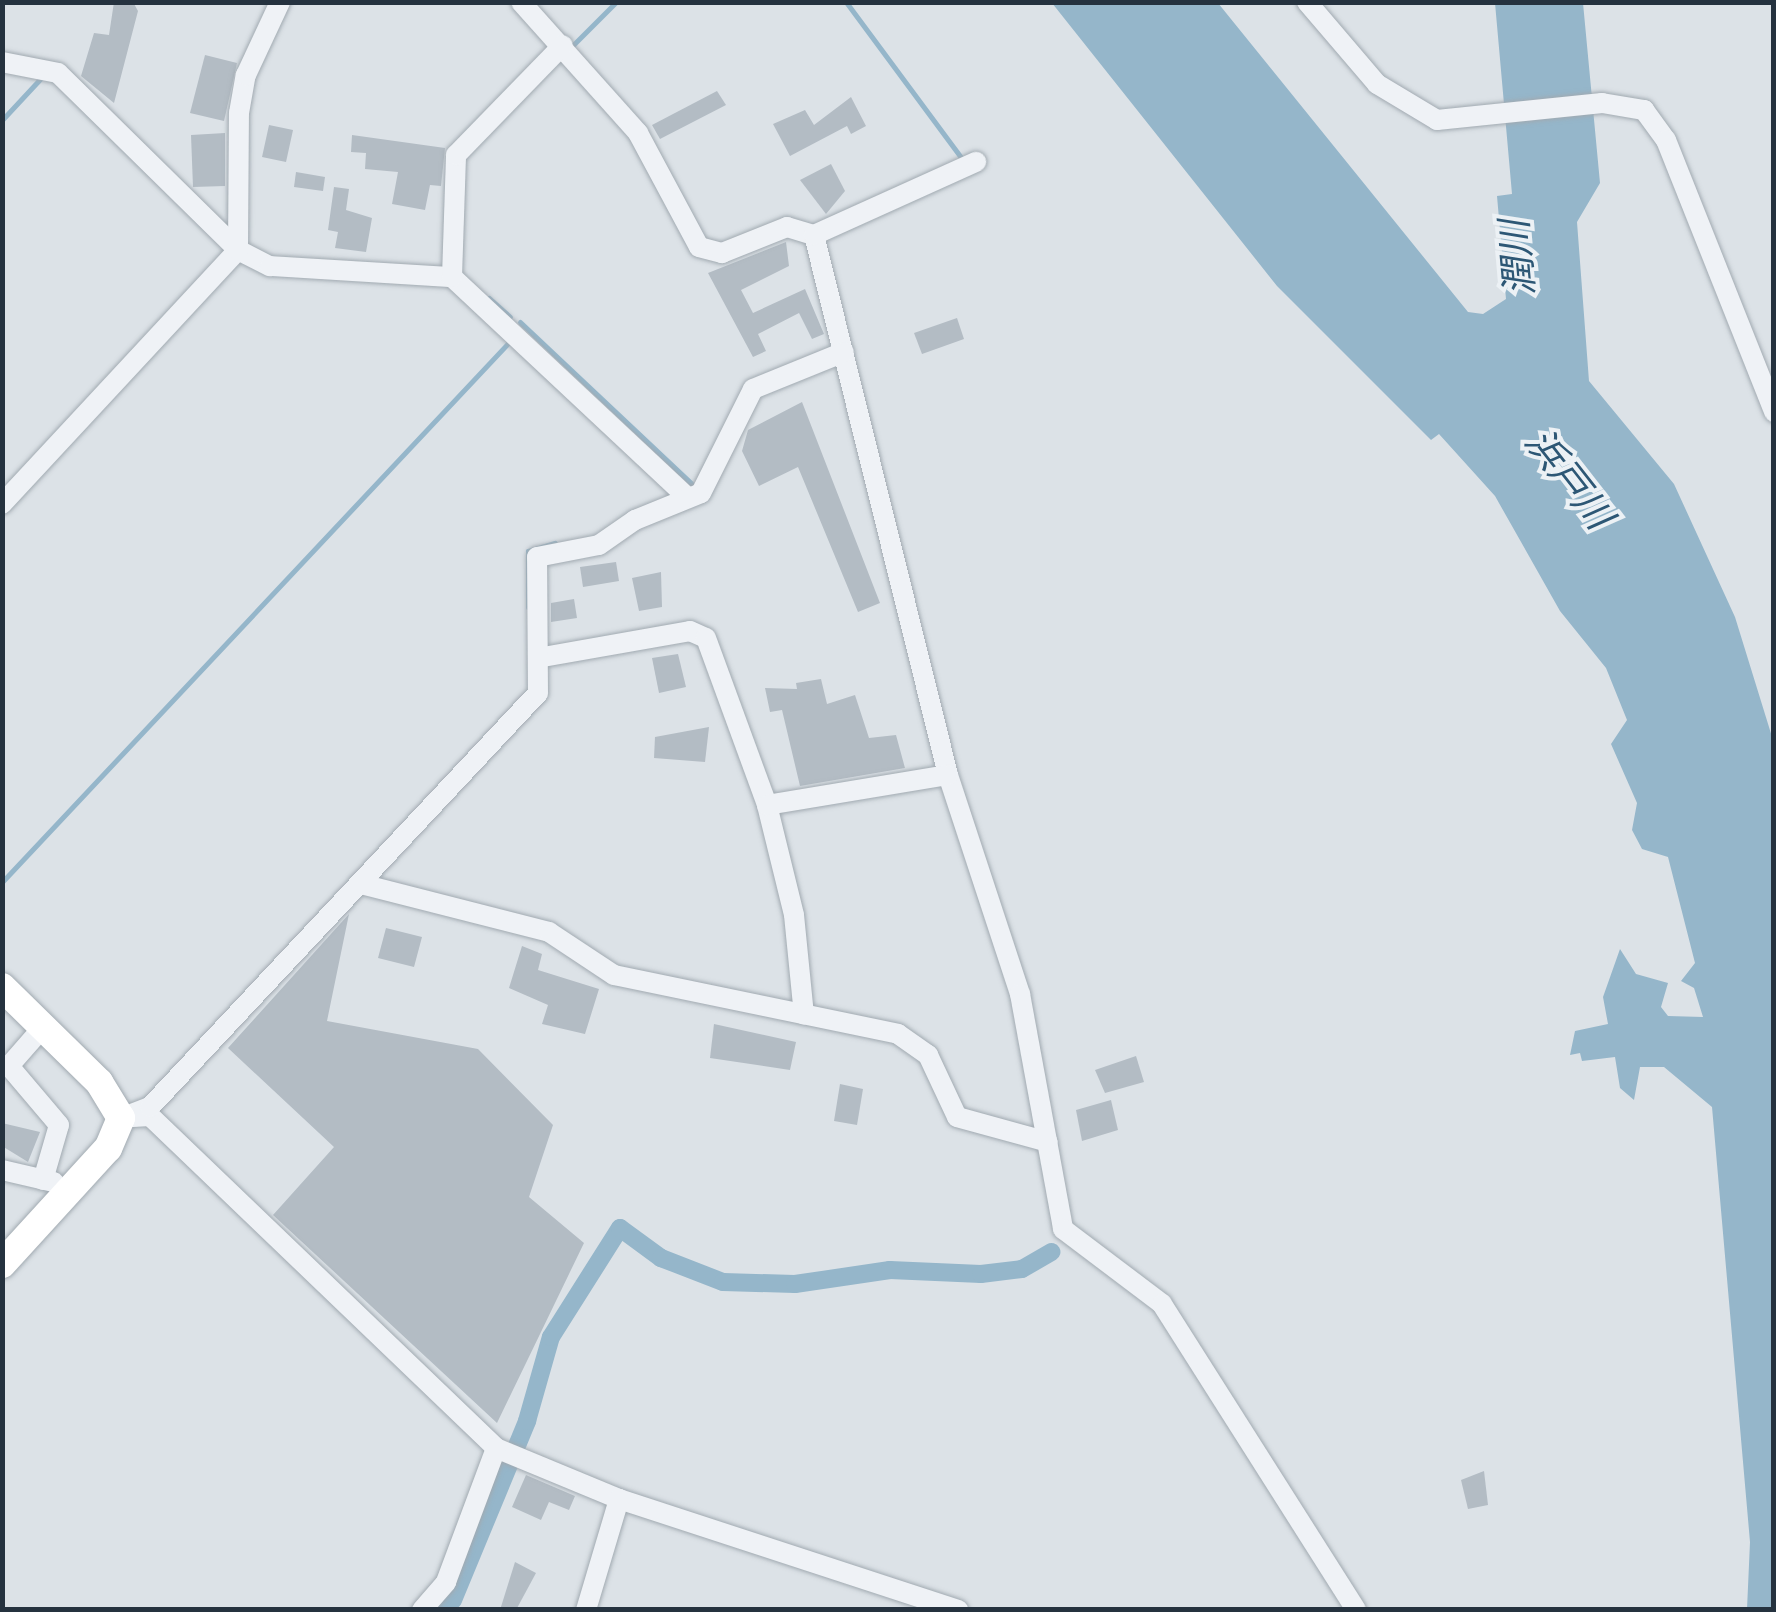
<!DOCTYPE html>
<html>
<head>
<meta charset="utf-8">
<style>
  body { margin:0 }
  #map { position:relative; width:1776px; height:1612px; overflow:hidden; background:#dce2e7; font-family:Lato,"Noto Sans JP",sans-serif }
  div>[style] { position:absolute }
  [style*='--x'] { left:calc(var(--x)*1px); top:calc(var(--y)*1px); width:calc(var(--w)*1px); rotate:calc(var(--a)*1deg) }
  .water>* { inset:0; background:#95b6ca }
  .stream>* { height:5px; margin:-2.5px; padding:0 2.5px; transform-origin:2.5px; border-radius:2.5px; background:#95b6ca }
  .canal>* { height:18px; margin:-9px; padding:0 9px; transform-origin:9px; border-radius:9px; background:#95b6ca }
  .building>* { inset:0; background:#b3bcc4 }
  .roads { filter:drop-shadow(0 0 2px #a1aab1) drop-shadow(0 0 2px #a1aab1) }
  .street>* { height:20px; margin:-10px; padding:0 10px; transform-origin:10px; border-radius:10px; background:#eff2f6 }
  .secondary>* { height:28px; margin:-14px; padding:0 14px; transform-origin:14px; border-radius:14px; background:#fff }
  span { translate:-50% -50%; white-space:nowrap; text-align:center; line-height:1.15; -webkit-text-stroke:8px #ecf1f5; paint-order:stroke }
  .water-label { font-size:38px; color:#2d5775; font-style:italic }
  .frame { position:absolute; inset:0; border:5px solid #25323f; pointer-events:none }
</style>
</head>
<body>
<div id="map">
  <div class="water">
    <i style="clip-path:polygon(1052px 3px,1218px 3px,1468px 312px,1483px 314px,1506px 299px,1497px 196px,1512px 194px,1495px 3px,1583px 3px,1600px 183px,1577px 222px,1589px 381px,1674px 484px,1735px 617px,1773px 740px,1773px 1609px,1747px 1609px,1750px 1542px,1712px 1107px,1664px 1067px,1640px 1067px,1634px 1100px,1620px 1088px,1615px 1057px,1582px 1061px,1580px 1053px,1570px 1055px,1575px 1031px,1608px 1024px,1603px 997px,1620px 949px,1636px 974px,1668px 983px,1661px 1007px,1668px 1016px,1703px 1017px,1694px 988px,1681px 981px,1695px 963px,1668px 857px,1642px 849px,1632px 830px,1637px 803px,1611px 744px,1627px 720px,1606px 668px,1560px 611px,1495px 496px,1439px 434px,1431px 440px,1277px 286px)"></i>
  </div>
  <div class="stream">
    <i style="--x:846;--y:2;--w:200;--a:53.5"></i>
    <i style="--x:571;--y:47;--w:64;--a:-45"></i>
    <i style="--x:2;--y:120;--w:59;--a:-47.1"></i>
    <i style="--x:489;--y:298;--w:28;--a:42"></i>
    <i style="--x:520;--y:322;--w:235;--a:43.3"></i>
    <i style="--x:528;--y:607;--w:56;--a:-90"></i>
    <i style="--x:528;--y:551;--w:28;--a:-17"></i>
    <i style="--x:2;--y:882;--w:742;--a:-46.8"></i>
  </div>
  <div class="canal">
    <i style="--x:440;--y:1610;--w:16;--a:-38"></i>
    <i style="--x:453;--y:1600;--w:194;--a:-67.5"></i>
    <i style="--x:527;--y:1421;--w:87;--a:-74.1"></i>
    <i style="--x:551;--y:1337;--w:129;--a:-57.7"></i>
    <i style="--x:620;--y:1228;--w:51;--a:36.2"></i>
    <i style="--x:661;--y:1258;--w:66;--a:21.2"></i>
    <i style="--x:723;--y:1282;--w:72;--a:1.6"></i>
    <i style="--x:795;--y:1284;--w:96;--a:-8.4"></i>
    <i style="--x:890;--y:1270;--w:91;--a:2.5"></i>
    <i style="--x:981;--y:1274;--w:41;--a:-7"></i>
    <i style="--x:1022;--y:1269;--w:34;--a:-30"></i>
  </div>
  <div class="building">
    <i style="clip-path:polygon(114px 2px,133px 2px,138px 11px,114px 103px,81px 76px,94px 33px,109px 35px)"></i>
    <i style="clip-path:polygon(205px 55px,237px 63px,224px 121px,190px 113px)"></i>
    <i style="clip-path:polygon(717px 91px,726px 105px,660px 139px,652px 125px)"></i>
    <i style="clip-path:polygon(851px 97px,866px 126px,851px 134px,847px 126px,790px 156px,773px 124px,805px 110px,814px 125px)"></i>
    <i style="clip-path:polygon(269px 125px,293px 130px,286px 162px,262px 157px)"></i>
    <i style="clip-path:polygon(225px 133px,225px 186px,193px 187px,191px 135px)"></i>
    <i style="clip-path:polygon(352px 135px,445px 148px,441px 186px,430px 185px,425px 210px,392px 204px,398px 172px,365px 169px,366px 153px,351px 152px)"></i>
    <i style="clip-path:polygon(831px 164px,845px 191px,826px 214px,800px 180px)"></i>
    <i style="clip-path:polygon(296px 172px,325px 177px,323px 191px,294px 187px)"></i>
    <i style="clip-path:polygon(334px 187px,349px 189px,346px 210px,372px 218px,366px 252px,335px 248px,338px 232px,328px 230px)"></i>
    <i style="clip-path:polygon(786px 242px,789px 266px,741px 290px,753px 313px,805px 289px,824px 334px,812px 339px,799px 313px,758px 334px,766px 351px,753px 357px,708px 273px)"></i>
    <i style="clip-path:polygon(957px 318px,964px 339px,922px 354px,914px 333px)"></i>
    <i style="clip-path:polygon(802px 402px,880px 603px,858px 612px,798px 467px,759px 486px,742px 451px,748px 430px)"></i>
    <i style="clip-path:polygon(616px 562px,619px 581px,583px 587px,580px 567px)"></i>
    <i style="clip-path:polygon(661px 572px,662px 607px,639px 611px,632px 578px)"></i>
    <i style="clip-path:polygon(574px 599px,577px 618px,551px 622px,551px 603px)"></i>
    <i style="clip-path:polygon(678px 654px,686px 687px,659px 693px,652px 658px)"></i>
    <i style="clip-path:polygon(821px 679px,827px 704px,855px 695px,869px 738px,896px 735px,905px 768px,800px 786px,782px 710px,770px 712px,765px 688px,797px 689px,796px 683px)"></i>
    <i style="clip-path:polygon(709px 727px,705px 762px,654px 758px,655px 737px)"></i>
    <i style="clip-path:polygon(349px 914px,327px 1021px,478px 1049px,553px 1125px,529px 1197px,584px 1243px,497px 1423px,273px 1215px,334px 1147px,228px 1048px)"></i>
    <i style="clip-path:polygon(386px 928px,422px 937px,414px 967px,378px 958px)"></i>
    <i style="clip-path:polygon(522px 946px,542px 954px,538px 970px,599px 989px,585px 1034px,542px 1024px,548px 1005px,509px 988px)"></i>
    <i style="clip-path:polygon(714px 1024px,796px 1042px,790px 1070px,710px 1058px)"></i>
    <i style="clip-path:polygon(1136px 1056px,1144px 1082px,1105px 1093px,1095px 1070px)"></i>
    <i style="clip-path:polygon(840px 1084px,863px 1089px,857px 1125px,834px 1121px)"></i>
    <i style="clip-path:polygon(1111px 1100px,1118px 1130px,1082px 1141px,1076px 1110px)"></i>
    <i style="clip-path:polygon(2px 1123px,40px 1132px,28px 1162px,2px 1146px)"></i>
    <i style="clip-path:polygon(1484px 1471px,1488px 1505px,1468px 1509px,1461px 1480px)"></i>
    <i style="clip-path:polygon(526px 1475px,575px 1496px,569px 1510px,549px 1502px,541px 1520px,512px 1507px)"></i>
    <i style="clip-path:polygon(515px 1562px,536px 1573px,516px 1610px,500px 1610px)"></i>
  </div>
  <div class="roads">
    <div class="street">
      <i style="--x:521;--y:2;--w:176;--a:48.2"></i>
      <i style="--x:638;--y:133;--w:129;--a:61.8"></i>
      <i style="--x:699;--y:247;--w:24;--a:15"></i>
      <i style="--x:722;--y:253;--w:70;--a:-21.8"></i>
      <i style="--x:787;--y:227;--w:28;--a:17"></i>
      <i style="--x:814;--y:235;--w:556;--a:76.06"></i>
      <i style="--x:948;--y:775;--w:231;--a:71.8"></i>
      <i style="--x:1020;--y:994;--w:239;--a:79.6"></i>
      <i style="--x:1063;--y:1229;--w:124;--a:37.1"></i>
      <i style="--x:1162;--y:1304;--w:362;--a:57.6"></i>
      <i style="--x:1307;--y:2;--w:108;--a:49.5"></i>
      <i style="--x:1377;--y:84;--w:70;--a:31"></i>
      <i style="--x:1437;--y:120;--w:166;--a:-5.9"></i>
      <i style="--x:1602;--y:103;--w:43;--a:9.5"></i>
      <i style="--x:1644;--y:110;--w:37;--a:54"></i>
      <i style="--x:1666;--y:140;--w:293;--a:68.3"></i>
      <i style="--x:2;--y:62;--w:57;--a:11.1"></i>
      <i style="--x:58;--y:73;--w:252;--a:44.5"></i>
      <i style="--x:238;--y:250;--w:36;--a:27"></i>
      <i style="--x:270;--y:266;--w:182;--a:3.5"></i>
      <i style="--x:452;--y:277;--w:322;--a:43.1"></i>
      <i style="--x:814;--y:235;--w:178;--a:-24.3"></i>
      <i style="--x:452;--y:277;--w:122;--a:-88.1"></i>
      <i style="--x:456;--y:155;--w:153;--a:-45.8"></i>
      <i style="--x:2;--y:504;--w:347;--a:-47.1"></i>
      <i style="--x:238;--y:250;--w:137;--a:-89.6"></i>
      <i style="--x:239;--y:113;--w:39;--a:-80"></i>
      <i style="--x:246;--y:75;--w:81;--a:-65"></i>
      <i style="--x:543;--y:657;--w:149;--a:-10"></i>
      <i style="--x:690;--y:631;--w:17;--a:24"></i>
      <i style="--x:706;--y:638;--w:178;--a:69.9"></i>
      <i style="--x:767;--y:805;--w:113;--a:76.2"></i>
      <i style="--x:794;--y:915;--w:100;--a:84.3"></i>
      <i style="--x:767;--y:805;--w:183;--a:-9.4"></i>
      <i style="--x:361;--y:884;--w:194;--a:14.3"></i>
      <i style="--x:549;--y:932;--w:78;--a:33.5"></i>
      <i style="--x:614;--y:975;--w:290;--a:11.7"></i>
      <i style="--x:898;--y:1034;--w:37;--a:35"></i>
      <i style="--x:928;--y:1055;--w:68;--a:64.9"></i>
      <i style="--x:957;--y:1117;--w:94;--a:15.4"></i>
      <i style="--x:133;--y:1117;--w:17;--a:-3"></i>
      <i style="--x:150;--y:1116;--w:480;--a:43.8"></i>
      <i style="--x:496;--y:1448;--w:133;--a:22.5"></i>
      <i style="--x:619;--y:1499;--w:357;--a:18.1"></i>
      <i style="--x:121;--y:1118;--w:31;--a:-21"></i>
      <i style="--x:150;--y:1107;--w:567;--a:-46.86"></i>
      <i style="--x:538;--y:693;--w:136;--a:-90.4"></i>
      <i style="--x:537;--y:557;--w:63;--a:-11"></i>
      <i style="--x:599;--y:545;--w:44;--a:-34.8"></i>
      <i style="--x:635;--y:520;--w:71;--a:-22.2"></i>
      <i style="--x:701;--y:493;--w:116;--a:-63.4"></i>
      <i style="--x:753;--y:389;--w:98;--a:-22.1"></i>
      <i style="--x:2;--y:1170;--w:53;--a:13"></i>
      <i style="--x:43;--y:1180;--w:57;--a:-73.8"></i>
      <i style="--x:59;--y:1125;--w:77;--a:-130.3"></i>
      <i style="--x:9;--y:1066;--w:53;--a:-48.8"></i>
      <i style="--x:422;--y:1610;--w:37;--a:-49"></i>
      <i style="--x:446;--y:1582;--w:143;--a:-69.5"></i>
      <i style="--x:586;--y:1610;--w:116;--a:-73.4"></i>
    </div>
    <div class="secondary">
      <i style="--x:2;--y:987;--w:136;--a:44.4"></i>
      <i style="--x:99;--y:1082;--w:42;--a:58.6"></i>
      <i style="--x:121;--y:1118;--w:33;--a:113"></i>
      <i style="--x:108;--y:1148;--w:157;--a:132.4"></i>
    </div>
  </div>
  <div class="water-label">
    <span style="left:1516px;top:258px;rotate:-95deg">潤川</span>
    <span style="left:1570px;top:478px;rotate:52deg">浜戸川</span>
  </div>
  <div class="frame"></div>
</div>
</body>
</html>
